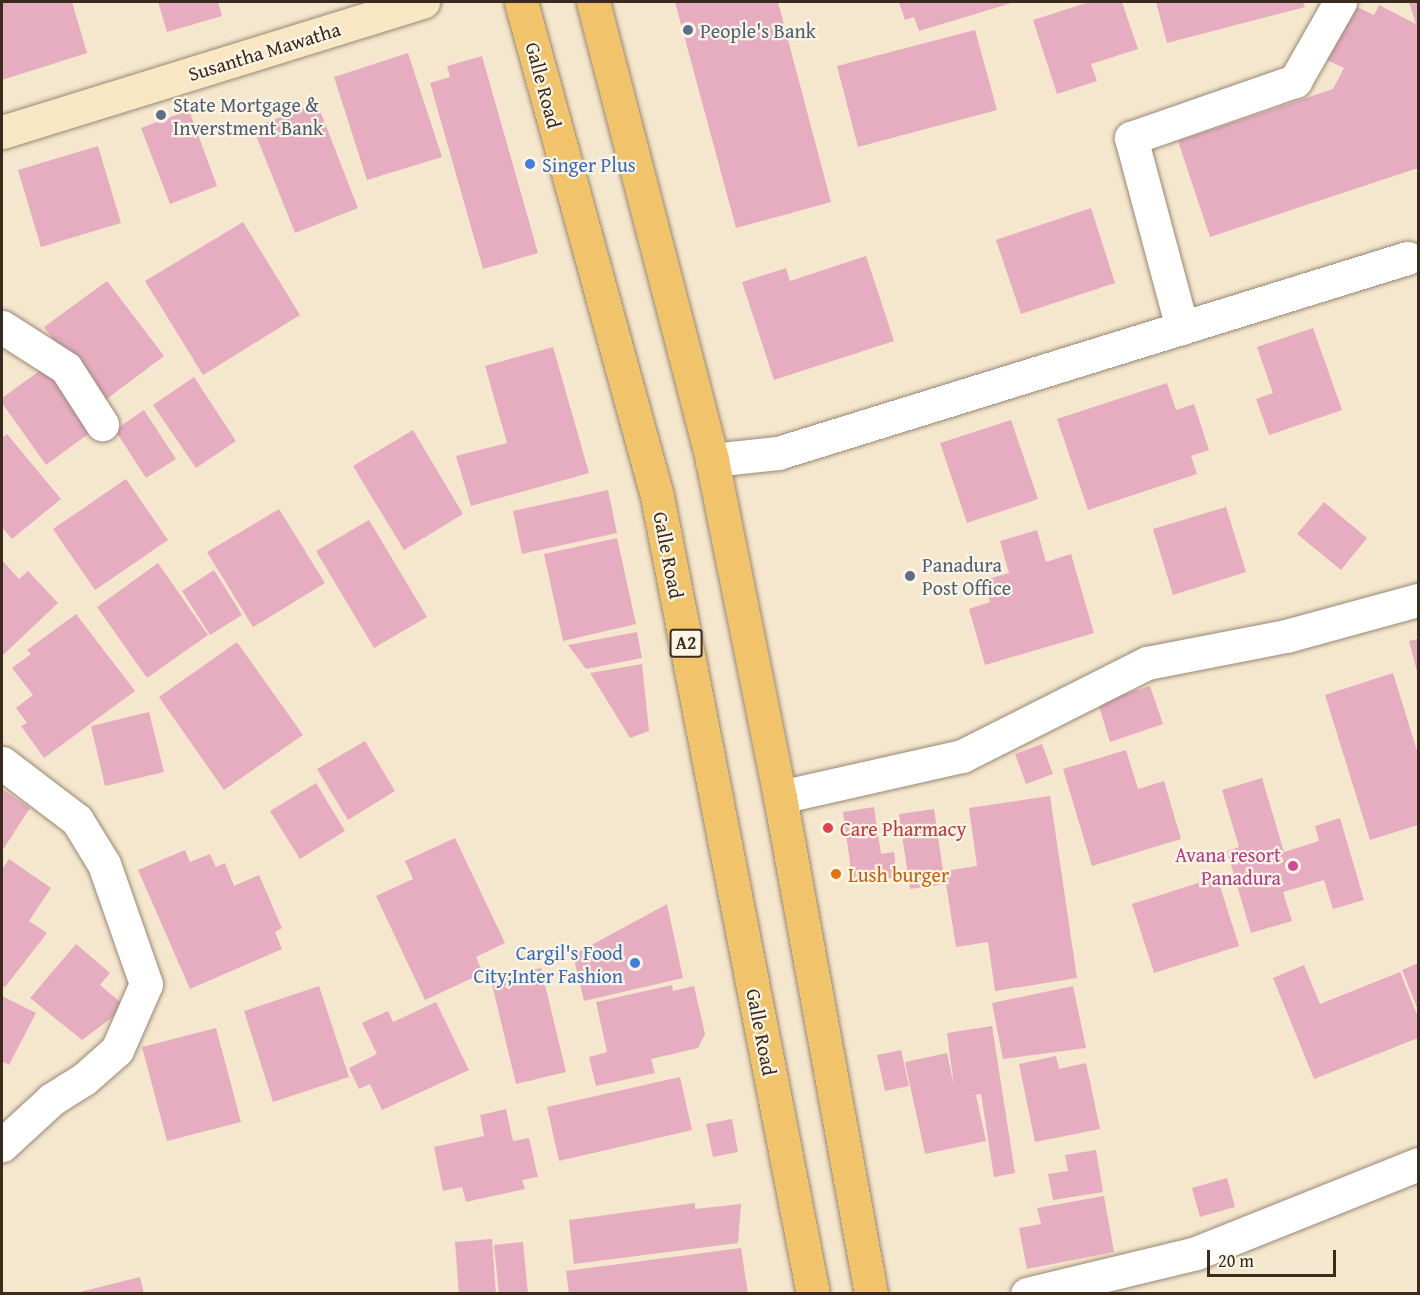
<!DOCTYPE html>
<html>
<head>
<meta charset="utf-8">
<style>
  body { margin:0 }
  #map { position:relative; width:1420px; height:1295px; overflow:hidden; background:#f5e7cd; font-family:"Gentium Book Plus",serif }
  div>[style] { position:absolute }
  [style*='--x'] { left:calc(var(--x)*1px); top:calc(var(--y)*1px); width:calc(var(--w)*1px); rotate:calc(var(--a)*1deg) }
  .building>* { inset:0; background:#e6adc1 }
  .roads { filter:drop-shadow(0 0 2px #988876) drop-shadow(0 0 2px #988876) }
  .street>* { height:33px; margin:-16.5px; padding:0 16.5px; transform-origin:16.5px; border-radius:16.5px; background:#fff }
  .secondary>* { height:33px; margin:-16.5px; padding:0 16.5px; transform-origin:16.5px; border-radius:16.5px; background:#f9e7c3 }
  .highway>* { height:33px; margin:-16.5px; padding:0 16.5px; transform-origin:16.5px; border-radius:16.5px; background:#f1c36a }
  .dots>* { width:16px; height:16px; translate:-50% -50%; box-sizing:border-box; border:3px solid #fcf5e5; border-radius:50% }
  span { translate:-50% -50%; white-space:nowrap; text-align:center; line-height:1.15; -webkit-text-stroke:4.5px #fcf5e5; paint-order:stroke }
  .shield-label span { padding:2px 4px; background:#fcf5e5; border:2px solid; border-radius:4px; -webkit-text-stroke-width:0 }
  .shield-label { font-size:18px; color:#3b2a1e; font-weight:700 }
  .service-label { font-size:20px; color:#4e5e75 }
  .left { translate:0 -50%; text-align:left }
  .street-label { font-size:20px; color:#3b2a1e }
  .shop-label { font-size:20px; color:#366cbe }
  .right { translate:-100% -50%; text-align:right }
  .health-label { font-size:20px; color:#be3a42 }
  .hotel-label { font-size:20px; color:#b23c85 }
  .food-label { font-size:20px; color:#c56008 }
  .frame { position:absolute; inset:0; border:3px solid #3b2a1e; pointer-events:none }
  .scale { position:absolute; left:1207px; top:1250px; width:129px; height:27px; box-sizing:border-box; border:3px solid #3b2a1e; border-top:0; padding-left:8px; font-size:18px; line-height:21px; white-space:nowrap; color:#3b2a1e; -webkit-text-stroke:4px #fcf5e5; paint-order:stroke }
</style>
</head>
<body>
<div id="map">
  <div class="building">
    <i style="clip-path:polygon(2px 2px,72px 2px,87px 53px,2px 80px)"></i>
    <i style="clip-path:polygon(158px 2px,218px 2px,222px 16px,167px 32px)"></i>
    <i style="clip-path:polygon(675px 2px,778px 2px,831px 202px,736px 228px)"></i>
    <i style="clip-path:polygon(899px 2px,1015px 2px,919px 31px,914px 17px,905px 20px)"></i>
    <i style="clip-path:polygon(1089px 2px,1122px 2px,1138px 49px,1091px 64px,1097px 81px,1057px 94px,1033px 20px)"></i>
    <i style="clip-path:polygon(1156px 2px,1303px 2px,1305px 7px,1167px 43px)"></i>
    <i style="clip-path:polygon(1409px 2px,1418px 2px,1418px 168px,1210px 237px,1178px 141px,1333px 89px,1344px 68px,1327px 60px,1355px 6px,1374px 15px,1379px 5px,1416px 24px)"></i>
    <i style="clip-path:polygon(975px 30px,997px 110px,858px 147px,837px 66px)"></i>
    <i style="clip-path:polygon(408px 53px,442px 157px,367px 180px,334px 77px)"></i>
    <i style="clip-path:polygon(482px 56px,538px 253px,483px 269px,430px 83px,450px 77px,447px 66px)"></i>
    <i style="clip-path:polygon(317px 103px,358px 208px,295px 233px,253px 128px)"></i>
    <i style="clip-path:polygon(189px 110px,217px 186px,170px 204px,141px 128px)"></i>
    <i style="clip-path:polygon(98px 146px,121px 223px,41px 247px,18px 170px)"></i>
    <i style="clip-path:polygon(1091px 208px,1115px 283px,1021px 314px,996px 240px)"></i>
    <i style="clip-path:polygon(243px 222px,300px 315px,203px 375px,145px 281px)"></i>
    <i style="clip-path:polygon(866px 256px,894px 341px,774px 380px,742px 282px,786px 268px,790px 281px)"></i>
    <i style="clip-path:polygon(107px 281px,164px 356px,100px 404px,44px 327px)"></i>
    <i style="clip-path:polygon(1313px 328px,1342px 410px,1269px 435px,1256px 399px,1273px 393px,1257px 347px)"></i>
    <i style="clip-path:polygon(553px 347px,589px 473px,471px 506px,456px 456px,507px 443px,485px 366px)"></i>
    <i style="clip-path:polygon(45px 367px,91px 432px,46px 465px,2px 403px,2px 398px)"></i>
    <i style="clip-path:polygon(194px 377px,236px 441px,196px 468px,153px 405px)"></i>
    <i style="clip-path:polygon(1167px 383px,1176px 410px,1194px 404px,1209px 450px,1191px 456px,1197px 474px,1088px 510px,1057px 419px)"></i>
    <i style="clip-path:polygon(144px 410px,176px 459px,146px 478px,115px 430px)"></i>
    <i style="clip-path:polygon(1011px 420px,1038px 499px,967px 523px,940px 443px)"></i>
    <i style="clip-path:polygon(413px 430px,463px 514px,404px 550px,353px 466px)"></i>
    <i style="clip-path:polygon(7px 434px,61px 499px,12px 539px,2px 527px,2px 438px)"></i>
    <i style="clip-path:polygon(126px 479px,168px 540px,95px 590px,53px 529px)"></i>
    <i style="clip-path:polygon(608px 490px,617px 533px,522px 554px,513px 511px)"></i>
    <i style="clip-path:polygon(1324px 502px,1367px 538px,1341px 570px,1297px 534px)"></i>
    <i style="clip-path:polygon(1226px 507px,1246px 572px,1173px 595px,1153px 529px)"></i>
    <i style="clip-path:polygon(279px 509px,325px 583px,253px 627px,207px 552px)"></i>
    <i style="clip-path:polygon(369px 520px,427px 617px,374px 648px,316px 551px)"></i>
    <i style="clip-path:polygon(1037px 530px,1046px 562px,1071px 554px,1094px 633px,985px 665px,969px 609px,990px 602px,984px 580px,1009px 573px,1000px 541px)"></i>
    <i style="clip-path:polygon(617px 538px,636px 624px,563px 641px,544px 554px)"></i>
    <i style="clip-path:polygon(2px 560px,19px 579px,28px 571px,58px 603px,2px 656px)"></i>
    <i style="clip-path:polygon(158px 563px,208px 635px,147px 678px,97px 607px)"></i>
    <i style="clip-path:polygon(214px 570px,242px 615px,210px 635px,182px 591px)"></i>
    <i style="clip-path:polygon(76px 614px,135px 691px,44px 758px,21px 726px,27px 723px,16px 708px,33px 695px,12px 668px,31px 654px,27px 650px)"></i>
    <i style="clip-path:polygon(637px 632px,642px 658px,586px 669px,568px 645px)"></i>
    <i style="clip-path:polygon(1418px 639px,1418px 675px,1409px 641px)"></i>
    <i style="clip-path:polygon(237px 642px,303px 735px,224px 790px,159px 697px)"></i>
    <i style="clip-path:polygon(642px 664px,649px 731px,630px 738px,590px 673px)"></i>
    <i style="clip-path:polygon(1393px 673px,1418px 754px,1418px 825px,1370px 840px,1325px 695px)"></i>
    <i style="clip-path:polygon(1150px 686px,1163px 724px,1110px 742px,1098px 703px)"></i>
    <i style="clip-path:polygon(149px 712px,164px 772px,105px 786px,91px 726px)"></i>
    <i style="clip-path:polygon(365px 741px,395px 791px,348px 820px,317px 769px)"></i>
    <i style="clip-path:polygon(1042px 744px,1053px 774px,1026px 784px,1015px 754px)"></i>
    <i style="clip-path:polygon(1126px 750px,1138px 789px,1164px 781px,1181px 839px,1092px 866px,1063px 769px)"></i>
    <i style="clip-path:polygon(1262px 778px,1284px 852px,1319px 841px,1315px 826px,1340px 818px,1364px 900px,1333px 909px,1324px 880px,1283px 892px,1292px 921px,1251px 933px,1227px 851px,1239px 847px,1222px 790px)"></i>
    <i style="clip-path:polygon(316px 783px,345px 831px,300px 859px,270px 811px)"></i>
    <i style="clip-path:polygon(2px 789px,30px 808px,2px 851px)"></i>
    <i style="clip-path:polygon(1050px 796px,1077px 978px,995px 991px,988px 942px,956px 947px,944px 871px,977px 866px,969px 808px)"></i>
    <i style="clip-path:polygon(874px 807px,881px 854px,894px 852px,897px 877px,853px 884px,843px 812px)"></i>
    <i style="clip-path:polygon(934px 809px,945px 884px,910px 889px,899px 814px)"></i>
    <i style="clip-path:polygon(455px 838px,505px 943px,476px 957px,483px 973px,425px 1000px,376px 896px,413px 879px,405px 861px)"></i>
    <i style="clip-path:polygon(185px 850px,190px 862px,210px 854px,216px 867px,225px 863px,234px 886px,259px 875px,282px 928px,275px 932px,282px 949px,190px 989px,138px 870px)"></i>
    <i style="clip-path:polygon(9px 859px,51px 888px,29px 921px,47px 933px,5px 987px,2px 985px,2px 870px)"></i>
    <i style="clip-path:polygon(1217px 877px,1239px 946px,1154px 973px,1132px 904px)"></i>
    <i style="clip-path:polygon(667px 904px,683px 978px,584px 1001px,573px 955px)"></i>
    <i style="clip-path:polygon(76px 944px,110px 973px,100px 985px,126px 1007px,82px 1040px,30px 998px)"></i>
    <i style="clip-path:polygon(1418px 963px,1418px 1010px,1402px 970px)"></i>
    <i style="clip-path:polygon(1304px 965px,1320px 1004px,1400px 972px,1418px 1017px,1418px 1038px,1314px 1079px,1273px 978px)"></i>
    <i style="clip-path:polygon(541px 968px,566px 1072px,516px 1084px,491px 980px)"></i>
    <i style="clip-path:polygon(672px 985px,673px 991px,694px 986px,705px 1034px,698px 1048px,651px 1059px,655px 1073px,596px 1086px,589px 1057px,607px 1052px,596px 1002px)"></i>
    <i style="clip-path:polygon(319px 986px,349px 1077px,273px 1102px,244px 1011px)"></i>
    <i style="clip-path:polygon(1073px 986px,1086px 1048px,1003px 1059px,992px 1003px)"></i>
    <i style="clip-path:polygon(2px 996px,36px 1013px,9px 1065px,2px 1061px)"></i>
    <i style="clip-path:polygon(436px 1002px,469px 1070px,382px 1110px,370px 1084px,359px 1089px,349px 1068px,377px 1054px,362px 1023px,388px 1011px,393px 1022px)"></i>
    <i style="clip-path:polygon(992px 1026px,1015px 1173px,994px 1177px,981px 1094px,956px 1098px,976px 1095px,986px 1141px,925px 1154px,905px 1062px,947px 1053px,954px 1086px,947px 1033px)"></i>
    <i style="clip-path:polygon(216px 1028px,241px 1122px,167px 1141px,142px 1047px)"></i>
    <i style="clip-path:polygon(901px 1050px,909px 1086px,885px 1091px,877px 1055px)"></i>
    <i style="clip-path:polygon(1056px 1056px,1059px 1069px,1086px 1063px,1100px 1129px,1035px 1142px,1019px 1064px)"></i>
    <i style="clip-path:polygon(680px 1077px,692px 1130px,559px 1161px,547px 1107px)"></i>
    <i style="clip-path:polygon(506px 1109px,513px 1141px,529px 1138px,538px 1177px,522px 1180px,525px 1189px,466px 1202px,462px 1187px,443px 1191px,434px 1147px,484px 1136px,480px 1115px)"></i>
    <i style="clip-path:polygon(732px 1119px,738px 1152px,713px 1157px,706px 1124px)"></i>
    <i style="clip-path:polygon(1096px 1150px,1103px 1192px,1053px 1200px,1048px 1174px,1068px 1171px,1065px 1155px)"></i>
    <i style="clip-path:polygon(1227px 1178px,1235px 1207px,1200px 1217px,1192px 1188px)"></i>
    <i style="clip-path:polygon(1104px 1196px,1114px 1252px,1027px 1269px,1019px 1228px,1041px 1224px,1037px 1208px)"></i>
    <i style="clip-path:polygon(695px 1203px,695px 1209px,741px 1204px,738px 1243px,574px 1264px,569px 1220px)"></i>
    <i style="clip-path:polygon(492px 1239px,496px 1294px,459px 1294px,455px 1242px)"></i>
    <i style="clip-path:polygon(523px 1242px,528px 1294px,499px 1294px,494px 1245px)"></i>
    <i style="clip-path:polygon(741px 1248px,748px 1294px,569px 1294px,566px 1271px)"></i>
    <i style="clip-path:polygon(140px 1277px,144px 1294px,76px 1294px,76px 1293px)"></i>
  </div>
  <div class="roads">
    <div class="street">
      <i style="--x:2;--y:327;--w:76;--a:32.6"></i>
      <i style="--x:66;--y:368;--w:67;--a:57.3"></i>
      <i style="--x:1182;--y:328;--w:197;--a:-105"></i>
      <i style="--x:1131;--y:138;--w:174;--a:-19.2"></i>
      <i style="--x:1295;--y:81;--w:91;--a:-60.3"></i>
      <i style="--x:712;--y:460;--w:66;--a:-6.1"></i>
      <i style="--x:778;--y:453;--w:659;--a:-17.22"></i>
      <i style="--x:2;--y:763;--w:94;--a:37.2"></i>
      <i style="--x:77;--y:820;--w:52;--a:58.5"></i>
      <i style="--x:104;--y:864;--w:127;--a:70.7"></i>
      <i style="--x:146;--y:984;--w:72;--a:113.7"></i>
      <i style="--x:117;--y:1050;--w:44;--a:138.7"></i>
      <i style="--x:84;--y:1079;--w:39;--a:148"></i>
      <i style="--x:51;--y:1100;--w:67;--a:137.4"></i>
      <i style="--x:780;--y:797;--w:187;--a:-12.7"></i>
      <i style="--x:962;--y:756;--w:207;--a:-26.7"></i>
      <i style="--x:1147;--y:663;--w:142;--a:-11"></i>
      <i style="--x:1286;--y:636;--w:137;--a:-15.3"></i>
      <i style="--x:1027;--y:1294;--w:174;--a:-13.6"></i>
      <i style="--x:1196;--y:1253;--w:239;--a:-21.8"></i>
    </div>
    <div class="secondary">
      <i style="--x:2;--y:132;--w:441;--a:-17.2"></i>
    </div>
    <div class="highway">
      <i style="--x:521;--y:2;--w:512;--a:74.61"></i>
      <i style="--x:657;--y:496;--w:813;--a:78.94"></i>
      <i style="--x:593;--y:2;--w:473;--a:75.4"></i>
      <i style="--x:712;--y:460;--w:344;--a:78.6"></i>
      <i style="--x:780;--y:797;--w:505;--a:79.62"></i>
    </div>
  </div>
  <div class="dots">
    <i style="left:688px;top:30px;background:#5c6f8a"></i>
    <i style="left:161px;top:115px;background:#5c6f8a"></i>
    <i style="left:530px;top:164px;background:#3f7fe0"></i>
    <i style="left:910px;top:576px;background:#5c6f8a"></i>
    <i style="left:828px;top:828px;background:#e0444e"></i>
    <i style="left:1293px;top:866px;background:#d1479c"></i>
    <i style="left:836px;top:874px;background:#e8710a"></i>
    <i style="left:635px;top:963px;background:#3f7fe0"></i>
  </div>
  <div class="shield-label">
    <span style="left:686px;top:643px">A2</span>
  </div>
  <div class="service-label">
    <span class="left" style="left:700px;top:30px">People's Bank</span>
    <span class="left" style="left:173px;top:116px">State Mortgage &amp;<br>Inverstment Bank</span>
    <span class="left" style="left:922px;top:576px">Panadura<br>Post Office</span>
  </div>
  <div class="street-label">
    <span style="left:264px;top:51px;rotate:-17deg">Susantha Mawatha</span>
    <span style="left:544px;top:85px;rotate:75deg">Galle Road</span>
    <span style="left:669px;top:555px;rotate:79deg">Galle Road</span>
    <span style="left:762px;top:1032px;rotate:79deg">Galle Road</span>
  </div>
  <div class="shop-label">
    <span class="left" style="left:542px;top:164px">Singer Plus</span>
    <span class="right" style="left:623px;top:964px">Cargil's Food<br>City;Inter Fashion</span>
  </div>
  <div class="health-label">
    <span class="left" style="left:840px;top:828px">Care Pharmacy</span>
  </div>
  <div class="hotel-label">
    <span class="right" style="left:1281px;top:866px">Avana resort<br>Panadura</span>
  </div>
  <div class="food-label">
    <span class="left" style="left:848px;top:874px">Lush burger</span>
  </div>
  <div class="frame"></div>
  <div class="scale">20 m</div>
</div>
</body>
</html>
